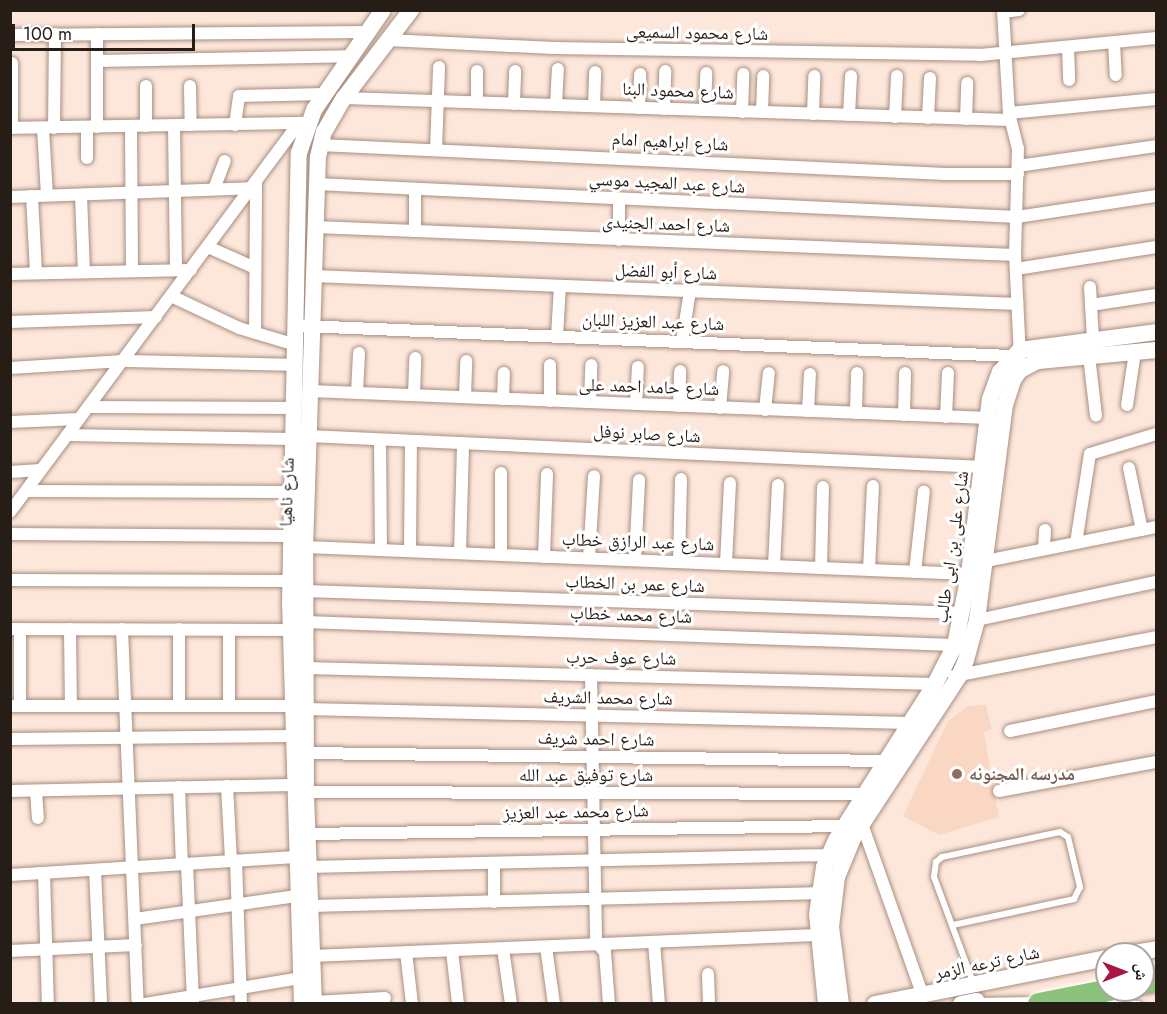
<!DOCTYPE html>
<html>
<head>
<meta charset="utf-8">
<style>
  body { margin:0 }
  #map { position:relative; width:1167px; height:1014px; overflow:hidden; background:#fde7da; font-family:Jost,"Noto Naskh Arabic",sans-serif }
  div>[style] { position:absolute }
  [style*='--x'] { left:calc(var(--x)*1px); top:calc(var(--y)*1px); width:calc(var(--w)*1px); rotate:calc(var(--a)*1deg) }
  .built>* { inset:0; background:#fad7c3 }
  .roads { filter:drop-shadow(0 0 2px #a78e80) drop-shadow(0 0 2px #a78e80) }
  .lane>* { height:6px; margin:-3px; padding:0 3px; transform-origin:3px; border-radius:3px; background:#fff }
  .street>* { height:12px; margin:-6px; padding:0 6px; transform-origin:6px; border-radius:6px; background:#fff }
  .secondary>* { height:16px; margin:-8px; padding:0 8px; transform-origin:8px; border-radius:8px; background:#fff }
  .highway>* { height:22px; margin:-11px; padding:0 11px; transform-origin:11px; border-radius:11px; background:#8bc37a }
  .bridges { filter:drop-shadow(0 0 2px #fff) drop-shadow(0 0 2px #fff) }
  .highway-bridge>* { height:22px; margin:-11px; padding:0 11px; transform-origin:11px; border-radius:11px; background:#8bc37a }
  .dots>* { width:16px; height:16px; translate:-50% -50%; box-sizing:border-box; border:3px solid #fff; border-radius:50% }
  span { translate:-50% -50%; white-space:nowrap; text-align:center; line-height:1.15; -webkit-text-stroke:6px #fff; paint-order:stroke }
  .street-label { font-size:18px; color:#261d17 }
  .education-label { font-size:18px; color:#785e54; font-weight:700 }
  .left { translate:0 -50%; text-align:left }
  .frame { position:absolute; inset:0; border:12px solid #261d17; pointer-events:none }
  .north { position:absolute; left:1095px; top:942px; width:60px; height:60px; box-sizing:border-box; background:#fff; border:2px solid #a8a5a2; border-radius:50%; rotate:90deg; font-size:16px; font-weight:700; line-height:24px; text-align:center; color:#261d17 }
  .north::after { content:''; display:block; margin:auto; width:21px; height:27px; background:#aa1543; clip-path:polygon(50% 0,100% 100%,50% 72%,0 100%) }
  .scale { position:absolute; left:12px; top:24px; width:183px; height:27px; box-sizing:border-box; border:3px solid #261d17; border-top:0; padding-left:8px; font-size:18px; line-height:21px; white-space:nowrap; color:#261d17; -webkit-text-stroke:4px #fff; paint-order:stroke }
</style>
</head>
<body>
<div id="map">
  <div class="built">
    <i style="clip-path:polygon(986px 705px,992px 729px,984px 732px,999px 817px,939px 835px,903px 816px,948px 721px,968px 706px)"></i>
  </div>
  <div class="roads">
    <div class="lane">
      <i style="--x:953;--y:925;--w:124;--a:-12.1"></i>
      <i style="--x:1074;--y:899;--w:13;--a:-63"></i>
      <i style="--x:1080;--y:887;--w:51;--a:-103.5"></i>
      <i style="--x:1068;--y:837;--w:9;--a:-148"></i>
      <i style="--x:1060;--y:832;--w:121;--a:168"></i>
      <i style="--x:942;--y:857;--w:8;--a:140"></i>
      <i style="--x:936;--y:862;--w:15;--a:98"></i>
      <i style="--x:934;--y:877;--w:112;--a:69.6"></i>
      <i style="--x:1107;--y:1000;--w:32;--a:7"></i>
      <i style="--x:978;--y:1001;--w:58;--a:-1"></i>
    </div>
    <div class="street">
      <i style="--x:1003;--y:10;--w:103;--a:86.7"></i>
      <i style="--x:1009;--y:113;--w:36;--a:76"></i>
      <i style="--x:1018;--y:148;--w:107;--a:91.6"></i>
      <i style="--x:1015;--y:255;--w:101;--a:87.2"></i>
      <i style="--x:1003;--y:12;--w:16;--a:-7"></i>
      <i style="--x:97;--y:34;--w:93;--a:90"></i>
      <i style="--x:10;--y:35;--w:356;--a:-0.5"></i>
      <i style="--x:388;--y:40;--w:166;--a:2.8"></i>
      <i style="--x:554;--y:48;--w:426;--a:0.9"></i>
      <i style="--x:980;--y:55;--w:177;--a:-5.5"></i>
      <i style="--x:1114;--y:42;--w:33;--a:87"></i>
      <i style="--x:1068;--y:47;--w:33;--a:88"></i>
      <i style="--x:97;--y:61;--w:252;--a:-1.1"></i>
      <i style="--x:12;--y:63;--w:65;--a:90"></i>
      <i style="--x:146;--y:86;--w:40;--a:90"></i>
      <i style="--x:190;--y:86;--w:39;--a:89"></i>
      <i style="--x:344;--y:98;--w:666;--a:1.89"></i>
      <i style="--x:477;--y:102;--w:31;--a:-90"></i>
      <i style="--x:514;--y:104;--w:33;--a:-88"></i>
      <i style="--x:556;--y:105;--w:36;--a:-87"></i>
      <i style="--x:594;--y:106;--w:34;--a:-88"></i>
      <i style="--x:639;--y:108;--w:34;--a:-88"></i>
      <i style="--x:664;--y:109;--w:38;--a:-88"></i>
      <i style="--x:705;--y:110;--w:37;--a:-88"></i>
      <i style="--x:742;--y:112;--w:38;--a:-88"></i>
      <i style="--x:762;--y:112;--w:36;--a:-88"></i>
      <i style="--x:1009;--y:113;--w:148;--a:-5.4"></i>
      <i style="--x:813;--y:114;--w:38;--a:-88"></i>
      <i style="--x:849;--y:115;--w:39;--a:-87"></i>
      <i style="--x:895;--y:117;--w:41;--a:-87.2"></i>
      <i style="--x:928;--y:118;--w:40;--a:-87.1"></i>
      <i style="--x:966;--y:119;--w:36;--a:-88"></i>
      <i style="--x:235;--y:125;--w:29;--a:-82"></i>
      <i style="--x:239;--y:96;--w:85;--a:-1.3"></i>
      <i style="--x:131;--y:126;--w:145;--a:89.6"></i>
      <i style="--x:174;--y:126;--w:144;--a:89.2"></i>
      <i style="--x:87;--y:127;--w:31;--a:90"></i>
      <i style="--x:10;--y:128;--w:293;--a:-1"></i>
      <i style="--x:43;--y:128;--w:67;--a:86.6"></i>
      <i style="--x:54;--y:128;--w:94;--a:-89.4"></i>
      <i style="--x:319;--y:145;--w:627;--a:2.65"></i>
      <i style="--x:945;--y:174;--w:73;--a:0"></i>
      <i style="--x:436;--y:150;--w:83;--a:-87.9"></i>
      <i style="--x:1018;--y:166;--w:139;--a:-8.2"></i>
      <i style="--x:316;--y:184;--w:702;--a:2.7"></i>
      <i style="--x:1017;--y:217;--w:141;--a:-8.6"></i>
      <i style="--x:214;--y:189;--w:30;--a:-69"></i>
      <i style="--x:81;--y:195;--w:77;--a:87.8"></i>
      <i style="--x:32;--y:196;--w:77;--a:87"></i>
      <i style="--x:10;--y:197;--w:242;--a:-2.1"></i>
      <i style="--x:315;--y:227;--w:701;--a:2.29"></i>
      <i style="--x:415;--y:231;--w:42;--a:-90"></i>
      <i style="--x:619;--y:240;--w:41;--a:-90"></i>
      <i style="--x:208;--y:247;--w:51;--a:24.1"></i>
      <i style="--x:1016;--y:269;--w:142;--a:-8.9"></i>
      <i style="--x:10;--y:274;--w:181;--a:-1.3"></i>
      <i style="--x:313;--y:276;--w:705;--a:2.28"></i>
      <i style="--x:1090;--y:287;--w:52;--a:86.7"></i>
      <i style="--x:171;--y:296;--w:75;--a:25.2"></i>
      <i style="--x:239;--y:328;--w:56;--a:16.5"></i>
      <i style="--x:1091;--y:305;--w:66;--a:-8.7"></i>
      <i style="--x:10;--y:322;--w:146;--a:-2"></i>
      <i style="--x:304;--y:326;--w:707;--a:2.43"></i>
      <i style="--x:255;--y:333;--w:151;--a:-89.6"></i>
      <i style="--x:557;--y:336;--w:50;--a:-86.6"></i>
      <i style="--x:682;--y:341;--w:51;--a:-80.9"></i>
      <i style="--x:1089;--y:356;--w:60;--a:83.3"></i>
      <i style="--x:10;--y:368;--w:113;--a:-3.5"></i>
      <i style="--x:123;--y:361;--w:170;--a:1.3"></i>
      <i style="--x:310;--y:391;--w:679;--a:2.28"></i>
      <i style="--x:357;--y:393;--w:40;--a:-87.1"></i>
      <i style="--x:414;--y:395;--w:37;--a:-88"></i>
      <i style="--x:465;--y:397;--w:36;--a:-88"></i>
      <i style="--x:503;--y:399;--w:26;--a:-88"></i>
      <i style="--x:550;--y:401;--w:36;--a:-90"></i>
      <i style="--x:590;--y:402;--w:37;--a:-88"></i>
      <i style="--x:636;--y:404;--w:37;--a:-87"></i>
      <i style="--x:1127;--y:405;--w:54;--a:-81.4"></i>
      <i style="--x:679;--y:406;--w:35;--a:-88"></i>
      <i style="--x:89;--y:407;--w:203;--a:0.3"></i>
      <i style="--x:720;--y:408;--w:37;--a:-85"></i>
      <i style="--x:765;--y:410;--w:37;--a:-84"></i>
      <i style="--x:808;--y:411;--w:37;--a:-87"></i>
      <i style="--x:856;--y:413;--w:40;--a:-88.6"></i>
      <i style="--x:904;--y:415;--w:42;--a:-88.6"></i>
      <i style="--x:946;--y:417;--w:44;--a:-87.4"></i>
      <i style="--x:10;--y:422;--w:69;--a:-2.5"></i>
      <i style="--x:67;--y:435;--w:224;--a:1"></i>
      <i style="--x:308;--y:436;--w:676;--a:2.63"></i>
      <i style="--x:380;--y:440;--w:110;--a:89.5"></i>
      <i style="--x:1129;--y:468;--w:63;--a:78.2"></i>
      <i style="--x:10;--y:472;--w:30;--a:-4"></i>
      <i style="--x:26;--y:491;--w:264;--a:0.2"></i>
      <i style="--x:10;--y:512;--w:485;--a:-53.4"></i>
      <i style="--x:10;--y:534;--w:280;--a:0.4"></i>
      <i style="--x:1076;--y:543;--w:90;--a:-81.1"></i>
      <i style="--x:1090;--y:454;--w:69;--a:-16.9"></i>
      <i style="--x:305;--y:547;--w:665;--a:2.33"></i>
      <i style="--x:1044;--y:549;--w:19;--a:-87"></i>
      <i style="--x:410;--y:551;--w:110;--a:-89.5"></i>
      <i style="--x:460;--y:553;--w:110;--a:-88.4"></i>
      <i style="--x:501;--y:555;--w:82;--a:-90"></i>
      <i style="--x:544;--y:557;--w:83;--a:-87.9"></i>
      <i style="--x:589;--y:558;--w:82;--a:-86.5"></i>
      <i style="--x:635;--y:560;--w:80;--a:-87.1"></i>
      <i style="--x:986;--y:561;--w:173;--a:-11.3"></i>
      <i style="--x:679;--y:562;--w:83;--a:-88.6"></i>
      <i style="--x:726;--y:564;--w:81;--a:-87.2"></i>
      <i style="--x:774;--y:566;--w:81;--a:-87.2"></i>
      <i style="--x:821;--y:568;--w:81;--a:-88.6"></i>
      <i style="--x:869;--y:570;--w:84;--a:-87.3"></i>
      <i style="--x:915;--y:572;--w:81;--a:-83.7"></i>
      <i style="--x:10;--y:580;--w:280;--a:0.2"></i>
      <i style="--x:305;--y:591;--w:658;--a:1.91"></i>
      <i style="--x:977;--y:620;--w:183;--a:-12"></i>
      <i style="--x:305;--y:622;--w:650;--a:2.03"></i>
      <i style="--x:10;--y:629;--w:280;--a:0.2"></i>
      <i style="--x:20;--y:629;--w:77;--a:90"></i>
      <i style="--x:70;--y:629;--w:77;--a:89.3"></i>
      <i style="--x:122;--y:629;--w:375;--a:87.6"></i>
      <i style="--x:229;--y:630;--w:76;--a:90"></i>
      <i style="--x:305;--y:668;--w:630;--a:1.45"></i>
      <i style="--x:591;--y:675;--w:267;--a:88.9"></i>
      <i style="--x:596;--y:942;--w:13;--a:48"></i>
      <i style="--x:605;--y:952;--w:52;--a:85.6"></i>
      <i style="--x:954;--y:676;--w:206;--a:-10.9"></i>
      <i style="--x:10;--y:706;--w:281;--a:0"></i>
      <i style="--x:179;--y:706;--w:77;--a:-90"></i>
      <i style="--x:306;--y:709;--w:604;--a:1.33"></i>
      <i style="--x:1010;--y:731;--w:149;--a:-11.6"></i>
      <i style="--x:10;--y:739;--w:281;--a:-0.6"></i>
      <i style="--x:306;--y:753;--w:580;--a:0.79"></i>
      <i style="--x:227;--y:786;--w:75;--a:86.9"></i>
      <i style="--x:179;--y:787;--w:77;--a:87.8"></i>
      <i style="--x:10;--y:791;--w:282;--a:-1.2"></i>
      <i style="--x:36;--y:791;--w:27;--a:86"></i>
      <i style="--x:999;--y:791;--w:160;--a:-10.5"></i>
      <i style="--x:306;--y:792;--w:559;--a:0.2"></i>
      <i style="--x:862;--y:824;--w:182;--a:70.5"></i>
      <i style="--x:307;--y:834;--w:538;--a:-0.85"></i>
      <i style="--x:236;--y:861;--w:143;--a:88"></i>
      <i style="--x:494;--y:863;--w:39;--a:90"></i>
      <i style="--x:187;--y:864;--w:140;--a:87.5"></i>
      <i style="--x:308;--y:867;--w:520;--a:-1.32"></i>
      <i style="--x:95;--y:870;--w:134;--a:87.4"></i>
      <i style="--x:44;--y:873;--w:131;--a:88.3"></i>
      <i style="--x:10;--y:875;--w:286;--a:-3.6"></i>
      <i style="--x:310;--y:906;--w:510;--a:-1.46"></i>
      <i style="--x:135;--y:919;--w:163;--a:-8.1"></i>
      <i style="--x:654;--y:942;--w:62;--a:85.4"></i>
      <i style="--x:546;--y:947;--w:58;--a:82"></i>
      <i style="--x:503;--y:949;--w:56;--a:81.7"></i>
      <i style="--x:10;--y:951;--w:126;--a:-2.7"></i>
      <i style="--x:452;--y:951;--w:53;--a:83.5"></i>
      <i style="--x:406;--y:952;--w:52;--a:83.4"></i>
      <i style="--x:312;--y:956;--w:505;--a:-2.38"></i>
      <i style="--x:708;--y:974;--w:30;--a:88"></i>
      <i style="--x:314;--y:1002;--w:71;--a:-3.2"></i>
      <i style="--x:145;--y:1004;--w:157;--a:-9.5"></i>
    </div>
    <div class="secondary">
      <i style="--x:1129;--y:954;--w:27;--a:-10"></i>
      <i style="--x:302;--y:1004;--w:399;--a:-91.7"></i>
      <i style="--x:290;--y:605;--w:452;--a:-88.9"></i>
      <i style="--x:299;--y:153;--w:46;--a:-70.8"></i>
      <i style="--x:314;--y:110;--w:121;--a:-55.4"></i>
      <i style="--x:314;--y:1004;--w:212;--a:-92.2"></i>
      <i style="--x:306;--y:792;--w:245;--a:-90.2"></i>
      <i style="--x:305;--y:547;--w:390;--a:-88.1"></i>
      <i style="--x:318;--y:157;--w:26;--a:-77"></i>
      <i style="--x:324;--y:132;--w:39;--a:-60"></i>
      <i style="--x:344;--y:98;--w:111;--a:-52.7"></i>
      <i style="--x:826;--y:1004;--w:90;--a:-95.7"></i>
      <i style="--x:817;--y:914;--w:48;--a:-81.5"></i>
      <i style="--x:824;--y:867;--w:30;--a:-66"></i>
      <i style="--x:836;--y:840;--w:185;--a:-57.6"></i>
      <i style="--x:935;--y:684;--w:44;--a:-62.9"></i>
      <i style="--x:955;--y:645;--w:72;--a:-78.8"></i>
      <i style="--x:969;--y:574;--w:176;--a:-83.2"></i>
      <i style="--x:990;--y:399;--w:29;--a:-70"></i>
      <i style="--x:1000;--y:372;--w:30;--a:-48"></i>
      <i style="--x:1020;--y:350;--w:137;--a:-7.5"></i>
      <i style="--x:841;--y:1004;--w:78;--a:-97.4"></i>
      <i style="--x:831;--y:927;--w:50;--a:-83.2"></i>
      <i style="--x:837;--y:877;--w:44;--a:-67.5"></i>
      <i style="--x:854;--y:836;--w:191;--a:-56.7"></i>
      <i style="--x:959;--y:676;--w:17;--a:-66"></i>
      <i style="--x:966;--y:660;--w:41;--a:-74.6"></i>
      <i style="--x:977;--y:620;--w:217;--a:-82.6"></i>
      <i style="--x:1005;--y:405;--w:26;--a:-72"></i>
      <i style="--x:1013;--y:380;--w:12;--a:-55"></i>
      <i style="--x:1020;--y:370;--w:20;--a:-27"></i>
      <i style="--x:1038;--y:361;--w:119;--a:-5.3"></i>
      <i style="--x:875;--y:1004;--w:237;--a:-11.2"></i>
      <i style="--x:961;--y:1004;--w:16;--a:-11"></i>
    </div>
    <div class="highway">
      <i style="--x:1143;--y:983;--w:13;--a:-13"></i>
    </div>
  </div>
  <div class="bridges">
    <div class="highway-bridge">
      <i style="--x:1039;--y:1004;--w:72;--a:-11.2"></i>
    </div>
  </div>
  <div class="dots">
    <i style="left:957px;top:774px;background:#8d6e63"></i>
  </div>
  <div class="street-label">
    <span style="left:697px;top:33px;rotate:1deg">شارع محمود السميعى</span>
    <span style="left:678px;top:91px;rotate:2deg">شارع محمود البنا</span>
    <span style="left:670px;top:142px;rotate:3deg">شارع ابراهيم امام</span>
    <span style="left:667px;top:183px;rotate:3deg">شارع عبد المجيد موسي</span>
    <span style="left:666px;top:224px;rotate:2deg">شارع احمد الجنيدى</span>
    <span style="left:666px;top:272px;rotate:2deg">شارع أبو الفضل</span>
    <span style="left:653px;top:322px;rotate:2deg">شارع عبد العزيز اللبان</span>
    <span style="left:649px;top:387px;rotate:2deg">شارع حامد احمد على</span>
    <span style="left:647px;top:434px;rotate:3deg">شارع صابر نوفل</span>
    <span style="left:287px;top:492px;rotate:-88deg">شارع ناهيا</span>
    <span style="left:638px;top:542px;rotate:2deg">شارع عبد الرازق خطاب</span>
    <span style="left:952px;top:547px;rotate:-82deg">شارع على بن ابى طالب</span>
    <span style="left:635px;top:584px;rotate:2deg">شارع عمر بن الخطاب</span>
    <span style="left:631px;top:615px;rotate:2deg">شارع محمد خطاب</span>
    <span style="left:621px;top:658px;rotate:1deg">شارع عوف حرب</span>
    <span style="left:608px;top:698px;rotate:1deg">شارع محمد الشريف</span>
    <span style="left:596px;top:739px;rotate:1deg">شارع احمد شريف</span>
    <span style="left:586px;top:775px">شارع توفيق عبد الله</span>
    <span style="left:576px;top:812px;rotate:-1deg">شارع محمد عبد العزيز</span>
    <span style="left:987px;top:963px;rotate:-12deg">شارع ترعه الزمر</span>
  </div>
  <div class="education-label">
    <span class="left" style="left:969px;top:774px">مدرسه المجنونه</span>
  </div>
  <div class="frame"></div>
  <div class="north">ش</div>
  <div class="scale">100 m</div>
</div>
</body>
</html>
